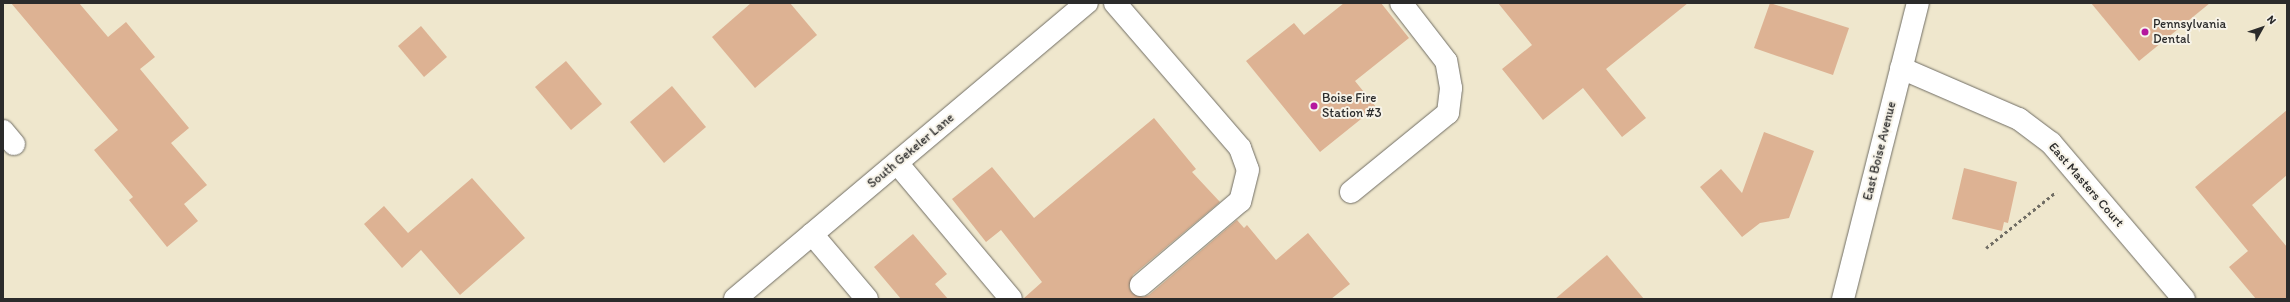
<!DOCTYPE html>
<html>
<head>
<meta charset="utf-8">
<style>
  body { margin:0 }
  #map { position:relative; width:2290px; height:302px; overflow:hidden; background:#efe7cd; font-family:Itim,sans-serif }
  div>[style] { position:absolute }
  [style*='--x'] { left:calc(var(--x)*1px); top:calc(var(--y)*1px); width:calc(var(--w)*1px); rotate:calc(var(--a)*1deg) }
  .building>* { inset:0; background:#ddb293 }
  .path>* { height:2.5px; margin-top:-1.25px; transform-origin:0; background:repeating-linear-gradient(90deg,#706d64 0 3px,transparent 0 6px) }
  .roads { filter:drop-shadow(0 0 1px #706d64) drop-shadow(0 0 1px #706d64) }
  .minor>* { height:22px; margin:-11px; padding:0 11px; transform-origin:11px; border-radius:11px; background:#fff }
  .dots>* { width:11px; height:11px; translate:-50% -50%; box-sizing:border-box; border:2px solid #f7f3e8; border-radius:50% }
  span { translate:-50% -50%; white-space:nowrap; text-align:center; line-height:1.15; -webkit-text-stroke:4px #f7f3e8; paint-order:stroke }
  .poi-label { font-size:13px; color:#2b2b2b }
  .left { translate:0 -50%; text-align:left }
  .street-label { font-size:13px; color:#2b2b2b }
  .frame { position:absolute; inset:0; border:4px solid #2b2b2b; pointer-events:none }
  .north { position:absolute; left:2242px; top:8px; width:40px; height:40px; -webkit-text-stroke:3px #f7f3e8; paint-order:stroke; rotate:50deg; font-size:11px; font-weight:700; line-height:16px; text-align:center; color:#2b2b2b }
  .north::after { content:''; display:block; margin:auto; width:14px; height:18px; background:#2b2b2b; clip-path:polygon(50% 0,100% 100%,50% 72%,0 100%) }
</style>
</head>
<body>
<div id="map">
  <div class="building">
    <i style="clip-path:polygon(11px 3px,79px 3px,108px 37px,126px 22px,155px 57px,140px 69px,189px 128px,171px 143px,207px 185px,184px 204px,198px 221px,167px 247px,129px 200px,133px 197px,94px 150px,118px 130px)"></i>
    <i style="clip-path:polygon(751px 3px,790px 3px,817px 35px,755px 88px,712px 37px)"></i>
    <i style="clip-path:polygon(1344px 3px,1381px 3px,1409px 38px,1355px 81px,1376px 107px,1320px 152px,1246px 61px,1294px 23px,1304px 35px)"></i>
    <i style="clip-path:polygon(1498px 3px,1688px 3px,1606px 69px,1646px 118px,1622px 137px,1583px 88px,1543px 120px,1502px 69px,1532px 45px)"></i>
    <i style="clip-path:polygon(1770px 3px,1849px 28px,1833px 75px,1754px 48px)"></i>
    <i style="clip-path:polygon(2091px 3px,2210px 3px,2139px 61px)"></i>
    <i style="clip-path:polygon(421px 26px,447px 57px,424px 77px,398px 46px)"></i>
    <i style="clip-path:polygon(566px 61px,602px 104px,571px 130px,535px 87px)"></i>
    <i style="clip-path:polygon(672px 86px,706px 127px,664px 163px,630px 122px)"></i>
    <i style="clip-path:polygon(2287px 110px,2287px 175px,2252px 205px,2287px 247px,2287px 299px,2256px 299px,2229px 267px,2248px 251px,2195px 187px)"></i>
    <i style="clip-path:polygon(1154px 118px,1196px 169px,1192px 172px,1220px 202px,1133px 275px,1129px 287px,1132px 293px,1143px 297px,1149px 295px,1237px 220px,1244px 228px,1247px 225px,1276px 260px,1308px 233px,1350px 284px,1331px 299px,1023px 299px,1042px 282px,1001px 230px,986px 242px,952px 199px,992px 167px,1034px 218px)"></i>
    <i style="clip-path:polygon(1764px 132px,1814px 151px,1789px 218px,1760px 223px,1742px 237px,1700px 187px,1721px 169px,1742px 193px)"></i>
    <i style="clip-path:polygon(1964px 168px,2017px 182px,2008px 223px,2004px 222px,2002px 231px,1952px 219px)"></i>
    <i style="clip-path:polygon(472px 178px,525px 238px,460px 295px,421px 250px,402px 268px,364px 224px,384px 206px,408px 233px)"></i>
    <i style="clip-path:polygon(913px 234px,947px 274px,935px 284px,948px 299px,901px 299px,874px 267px)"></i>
    <i style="clip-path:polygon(1607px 255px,1644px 299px,1555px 299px)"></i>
  </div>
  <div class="path">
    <i style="--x:1986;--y:248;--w:90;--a:-38.7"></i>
  </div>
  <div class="roads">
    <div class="minor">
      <i style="--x:1115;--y:3;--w:191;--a:49.2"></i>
      <i style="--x:1240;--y:148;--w:23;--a:70"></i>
      <i style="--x:1248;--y:170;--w:32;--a:104"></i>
      <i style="--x:1240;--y:201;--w:130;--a:139.7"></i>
      <i style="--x:1901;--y:68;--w:129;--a:23.4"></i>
      <i style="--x:2019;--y:119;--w:40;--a:37"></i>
      <i style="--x:2051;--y:143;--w:205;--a:49.6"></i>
      <i style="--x:3;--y:131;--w:17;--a:50"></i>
      <i style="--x:897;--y:163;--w:177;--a:50"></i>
      <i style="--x:1351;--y:192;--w:125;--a:-39.2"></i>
      <i style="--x:1448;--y:113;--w:25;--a:-83"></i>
      <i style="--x:1451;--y:88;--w:27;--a:-100"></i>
      <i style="--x:1446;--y:61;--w:73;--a:-127.8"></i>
      <i style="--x:812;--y:234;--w:85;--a:49.8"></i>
      <i style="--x:735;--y:299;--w:460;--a:-40.1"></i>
      <i style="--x:1843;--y:299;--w:305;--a:-75.8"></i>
    </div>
  </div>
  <div class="dots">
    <i style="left:2145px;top:32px;background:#b5179e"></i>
    <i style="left:1314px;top:106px;background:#b5179e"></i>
  </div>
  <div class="poi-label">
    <span class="left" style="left:2153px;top:32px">Pennsylvania<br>Dental</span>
    <span class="left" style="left:1322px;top:106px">Boise Fire<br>Station #3</span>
  </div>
  <div class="street-label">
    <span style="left:911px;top:151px;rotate:-40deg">South Gekeler Lane</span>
    <span style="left:1880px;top:151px;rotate:-76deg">East Boise Avenue</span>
    <span style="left:2086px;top:185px;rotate:49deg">East Masters Court</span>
  </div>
  <div class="frame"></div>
  <div class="north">N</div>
</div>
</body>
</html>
